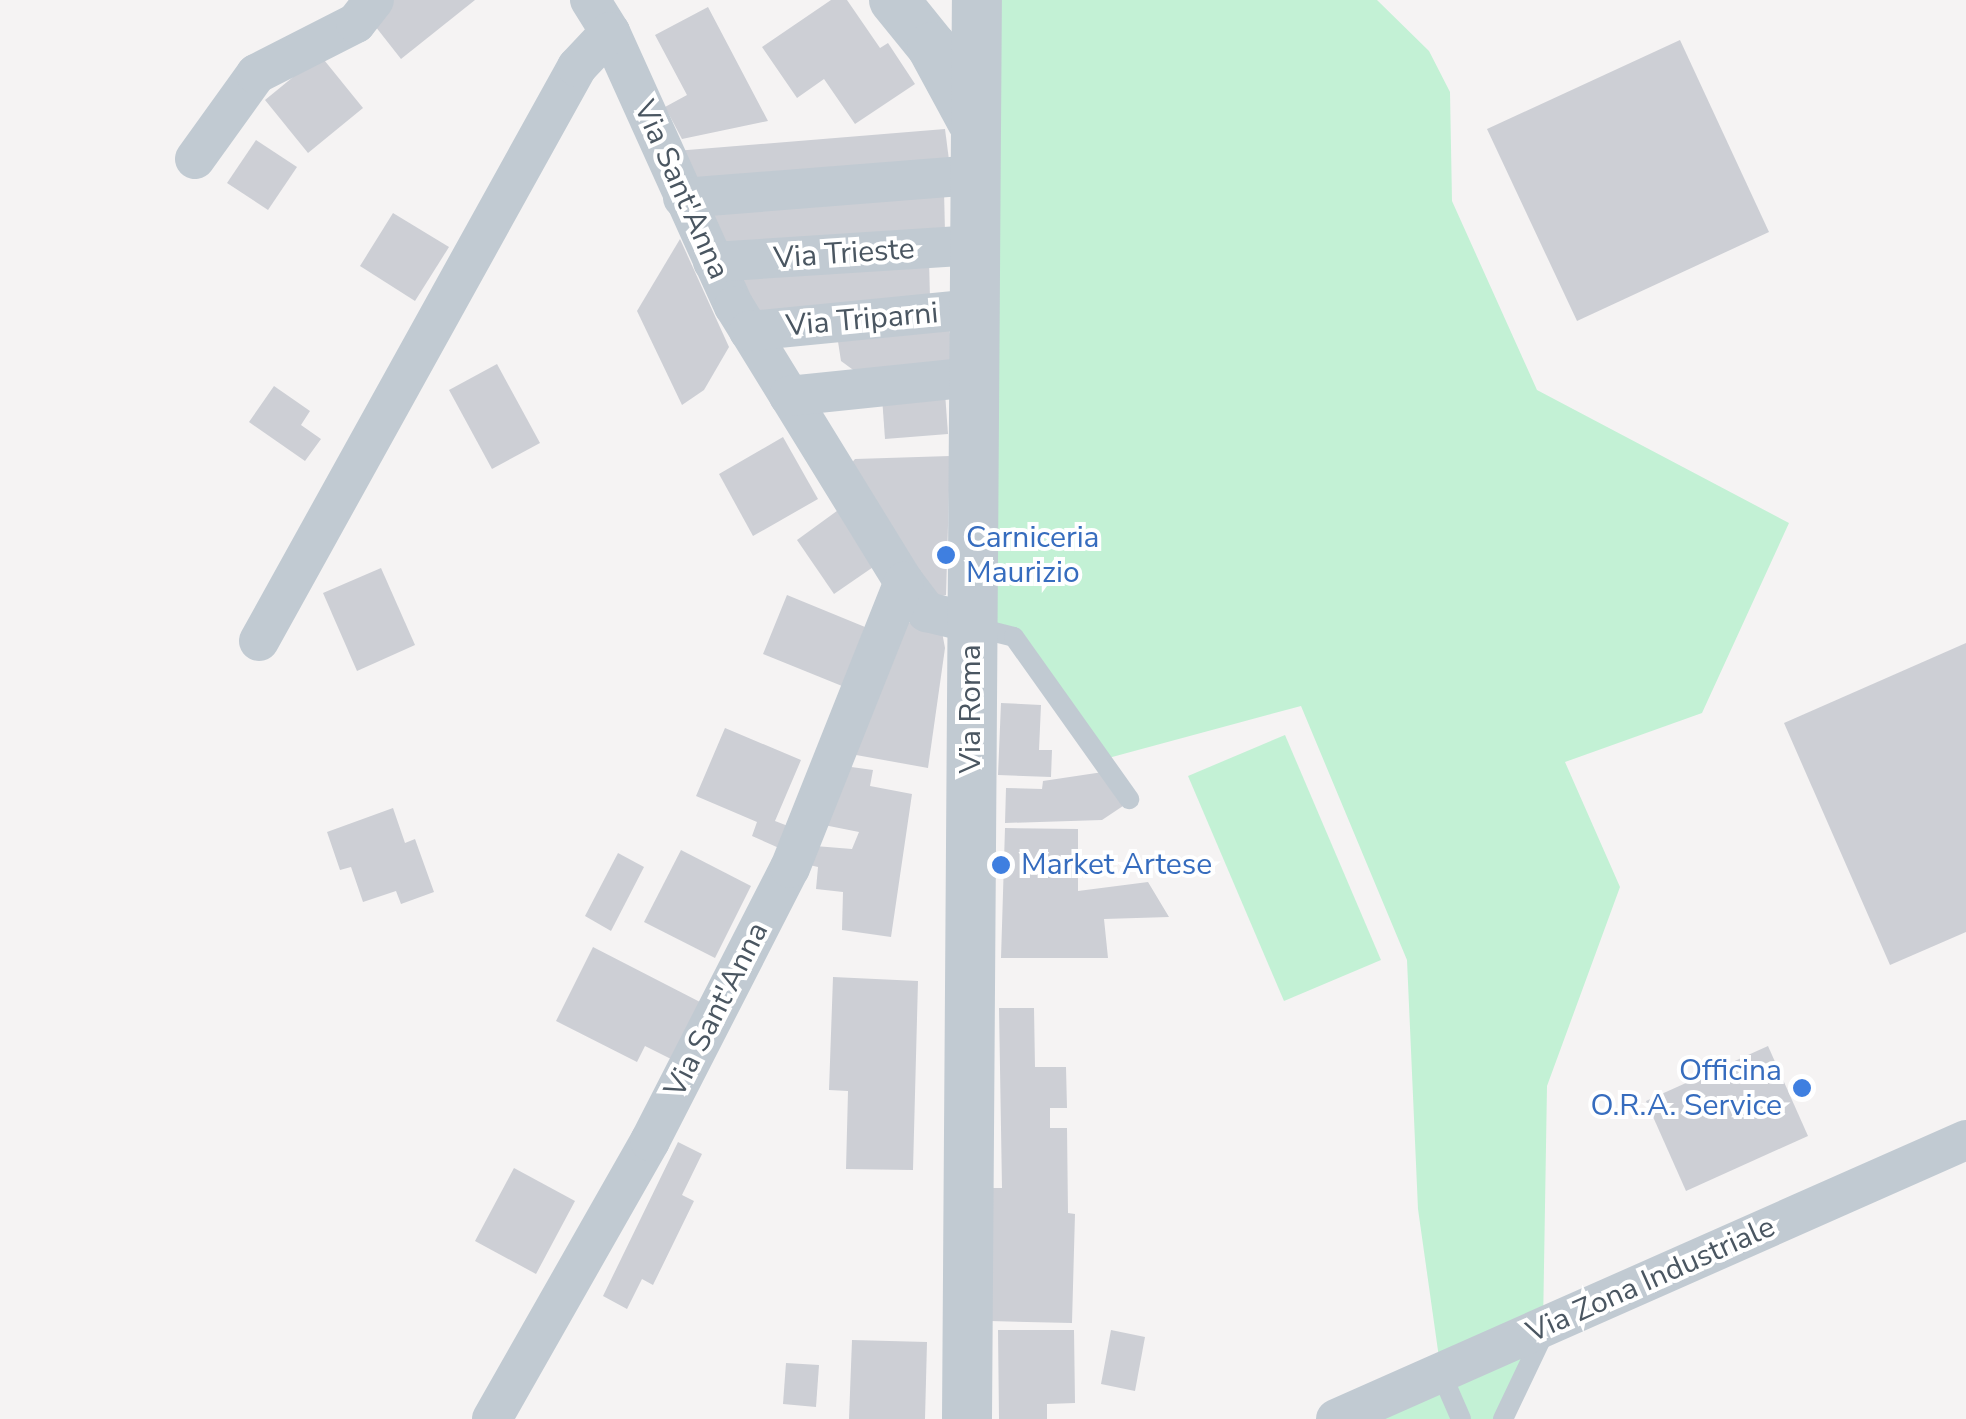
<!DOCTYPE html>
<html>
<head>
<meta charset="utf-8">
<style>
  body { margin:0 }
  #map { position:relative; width:1966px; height:1419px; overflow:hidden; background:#f5f3f3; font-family:"Nunito Sans",sans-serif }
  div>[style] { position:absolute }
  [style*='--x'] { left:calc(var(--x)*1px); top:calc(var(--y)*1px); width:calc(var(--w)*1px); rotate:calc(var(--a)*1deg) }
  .green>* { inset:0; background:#c3f1d5 }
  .building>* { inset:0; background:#cdcfd5 }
  .service>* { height:20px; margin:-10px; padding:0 10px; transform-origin:10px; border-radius:10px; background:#c1cad2 }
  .minor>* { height:40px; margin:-20px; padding:0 20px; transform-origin:20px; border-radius:20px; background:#c1cad2 }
  .tertiary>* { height:50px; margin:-25px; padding:0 25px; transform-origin:25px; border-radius:25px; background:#c1cad2 }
  .dots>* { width:28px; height:28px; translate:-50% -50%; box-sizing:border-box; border:5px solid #fff; border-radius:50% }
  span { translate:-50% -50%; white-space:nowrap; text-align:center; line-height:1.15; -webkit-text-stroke:8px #fff; paint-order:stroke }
  .street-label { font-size:30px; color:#4a5661 }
  .shop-label { font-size:30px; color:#366cbe }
  .left { translate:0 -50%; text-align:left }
  .right { translate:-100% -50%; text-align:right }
</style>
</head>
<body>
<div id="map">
  <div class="green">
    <i style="clip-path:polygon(977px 0,1377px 0,1429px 51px,1450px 92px,1452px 201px,1537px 390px,1789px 523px,1702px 713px,1565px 762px,1620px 887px,1547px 1086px,1543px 1327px,1503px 1419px,1336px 1419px,1441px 1372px,1418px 1209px,1407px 960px,1301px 706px,1101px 760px,1014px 637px,972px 623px)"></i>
    <i style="clip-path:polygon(1285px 735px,1381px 960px,1284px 1001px,1188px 776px)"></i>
  </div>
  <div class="building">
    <i style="clip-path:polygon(389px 0,475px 0,401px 59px,368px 17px)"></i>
    <i style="clip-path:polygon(831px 0,847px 0,880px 48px,888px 43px,915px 84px,855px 124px,824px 79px,797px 98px,762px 47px)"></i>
    <i style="clip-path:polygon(708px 7px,768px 121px,682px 139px,665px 107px,687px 95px,655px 35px)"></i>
    <i style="clip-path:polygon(1680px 40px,1769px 232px,1577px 321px,1487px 129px)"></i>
    <i style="clip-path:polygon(320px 55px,363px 108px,308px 153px,265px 100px)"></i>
    <i style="clip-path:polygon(945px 129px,949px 160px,689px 181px,675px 151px)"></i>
    <i style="clip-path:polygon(256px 140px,297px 167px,268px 210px,227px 183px)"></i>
    <i style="clip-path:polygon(944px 190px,945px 233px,718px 250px,698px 210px)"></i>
    <i style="clip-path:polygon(393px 213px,449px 247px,415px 301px,360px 266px)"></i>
    <i style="clip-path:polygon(680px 239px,729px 347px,704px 390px,682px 405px,637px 311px)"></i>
    <i style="clip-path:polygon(929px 259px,930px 299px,752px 315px,739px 273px)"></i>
    <i style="clip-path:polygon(948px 320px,955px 369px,867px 380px,841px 361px,837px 335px)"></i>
    <i style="clip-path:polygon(497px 364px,540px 443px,492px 469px,449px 390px)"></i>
    <i style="clip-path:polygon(274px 386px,310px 411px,301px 425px,321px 439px,305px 461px,249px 422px)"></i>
    <i style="clip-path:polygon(945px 393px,948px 434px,885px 439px,882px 397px)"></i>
    <i style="clip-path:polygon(783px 437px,818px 499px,753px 536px,719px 474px)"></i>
    <i style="clip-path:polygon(950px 456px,946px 595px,937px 597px,850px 465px,855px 459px)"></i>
    <i style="clip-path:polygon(841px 508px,879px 563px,834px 594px,797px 540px)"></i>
    <i style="clip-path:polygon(381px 568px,415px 645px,357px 671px,323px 593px)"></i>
    <i style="clip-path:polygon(787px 595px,865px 627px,842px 686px,763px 654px)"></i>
    <i style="clip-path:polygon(899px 620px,942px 632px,945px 648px,928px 768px,845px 753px)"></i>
    <i style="clip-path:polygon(1966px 643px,1966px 932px,1890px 965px,1784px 723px)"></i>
    <i style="clip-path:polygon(1001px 703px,1041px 705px,1039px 750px,1052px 750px,1051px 777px,998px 775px)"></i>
    <i style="clip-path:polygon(725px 728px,801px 760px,775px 821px,788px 826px,779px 848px,752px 836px,757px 822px,696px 796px)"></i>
    <i style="clip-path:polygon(844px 766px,873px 770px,870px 786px,912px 794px,891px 937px,842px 930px,843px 892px,816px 889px,818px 867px,805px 864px,815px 846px,852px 849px,859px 832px,819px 824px)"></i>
    <i style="clip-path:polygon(1103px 772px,1126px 804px,1102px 820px,1005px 823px,1006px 788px,1042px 789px,1043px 781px)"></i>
    <i style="clip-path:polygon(393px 808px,405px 843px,415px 839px,434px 892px,401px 904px,396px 891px,363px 902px,351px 867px,340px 870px,327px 832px)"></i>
    <i style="clip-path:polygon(1005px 828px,1078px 829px,1078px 891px,1148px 882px,1169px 917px,1104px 919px,1108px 958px,1001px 958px)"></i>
    <i style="clip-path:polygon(681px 850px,751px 886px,715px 958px,644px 922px)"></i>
    <i style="clip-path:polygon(618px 853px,644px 867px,611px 931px,585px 916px)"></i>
    <i style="clip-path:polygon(593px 947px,700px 1002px,671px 1059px,645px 1046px,637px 1062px,556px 1021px)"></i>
    <i style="clip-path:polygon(833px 977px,918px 981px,913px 1170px,846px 1169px,848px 1091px,829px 1090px)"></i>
    <i style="clip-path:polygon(999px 1008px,1034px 1008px,1035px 1067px,1066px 1067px,1067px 1108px,1050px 1108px,1050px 1128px,1067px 1128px,1068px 1213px,1075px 1214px,1072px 1323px,990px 1321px,993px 1188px,1002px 1188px)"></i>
    <i style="clip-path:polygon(1768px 1046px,1808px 1136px,1686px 1191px,1646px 1101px)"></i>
    <i style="clip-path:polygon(678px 1142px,702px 1154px,682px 1195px,694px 1201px,653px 1285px,642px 1279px,627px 1309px,603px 1296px)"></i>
    <i style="clip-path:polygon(514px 1168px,575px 1201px,536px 1274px,475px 1241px)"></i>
    <i style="clip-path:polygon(998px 1330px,1074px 1330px,1075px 1403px,1047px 1404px,1047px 1419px,999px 1419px)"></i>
    <i style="clip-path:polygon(1111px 1330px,1145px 1337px,1135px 1391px,1101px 1384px)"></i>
    <i style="clip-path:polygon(852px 1340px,927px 1342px,925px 1419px,849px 1419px)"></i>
    <i style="clip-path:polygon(786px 1363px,819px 1365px,816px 1407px,783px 1404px)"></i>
  </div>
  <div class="service">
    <i style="--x:974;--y:627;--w:41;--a:14"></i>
    <i style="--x:1014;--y:637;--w:199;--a:54.6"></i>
    <i style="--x:1441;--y:1373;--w:50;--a:66.5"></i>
    <i style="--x:1503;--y:1419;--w:98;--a:-64.5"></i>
  </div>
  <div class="minor">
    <i style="--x:590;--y:0;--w:38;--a:58"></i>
    <i style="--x:610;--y:32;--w:301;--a:65.7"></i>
    <i style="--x:734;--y:306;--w:324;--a:58.4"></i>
    <i style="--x:904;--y:582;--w:38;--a:53"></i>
    <i style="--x:927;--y:612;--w:46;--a:13.7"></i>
    <i style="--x:195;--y:159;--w:105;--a:-54.3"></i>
    <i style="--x:256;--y:74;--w:112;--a:-27"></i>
    <i style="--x:356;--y:23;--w:29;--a:-52"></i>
    <i style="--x:683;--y:198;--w:294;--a:-4.5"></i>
    <i style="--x:713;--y:262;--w:263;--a:-3.7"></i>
    <i style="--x:749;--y:331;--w:227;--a:-5.6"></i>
    <i style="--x:789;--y:396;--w:186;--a:-5.9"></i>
    <i style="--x:259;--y:641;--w:656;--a:-61.01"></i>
    <i style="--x:577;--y:67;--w:48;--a:-46.7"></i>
    <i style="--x:492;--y:1419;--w:320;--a:-60.4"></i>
    <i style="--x:650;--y:1141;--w:307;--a:-62.9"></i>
    <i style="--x:790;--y:868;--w:308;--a:-68.3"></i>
    <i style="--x:1336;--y:1419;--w:689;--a:-23.89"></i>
  </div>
  <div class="tertiary">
    <i style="--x:894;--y:0;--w:60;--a:51"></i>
    <i style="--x:932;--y:47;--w:84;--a:61.6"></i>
    <i style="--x:967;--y:1419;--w:1419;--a:-89.6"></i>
  </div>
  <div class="dots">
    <i style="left:946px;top:555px;background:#3f7fe0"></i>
    <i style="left:1001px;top:865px;background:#3f7fe0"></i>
    <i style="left:1802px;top:1088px;background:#3f7fe0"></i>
  </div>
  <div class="street-label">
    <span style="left:681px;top:190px;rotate:66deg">Via Sant'Anna</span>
    <span style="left:844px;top:254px;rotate:-4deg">Via Trieste</span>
    <span style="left:862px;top:320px;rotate:-5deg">Via Triparni</span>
    <span style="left:971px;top:709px;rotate:-90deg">Via Roma</span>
    <span style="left:717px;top:1010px;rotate:-63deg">Via Sant'Anna</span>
    <span style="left:1651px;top:1280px;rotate:-24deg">Via Zona Industriale</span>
  </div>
  <div class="shop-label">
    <span class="left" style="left:966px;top:555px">Carniceria<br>Maurizio</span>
    <span class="left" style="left:1021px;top:865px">Market Artese</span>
    <span class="right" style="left:1782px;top:1088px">Officina<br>O.R.A. Service</span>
  </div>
</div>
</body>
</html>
